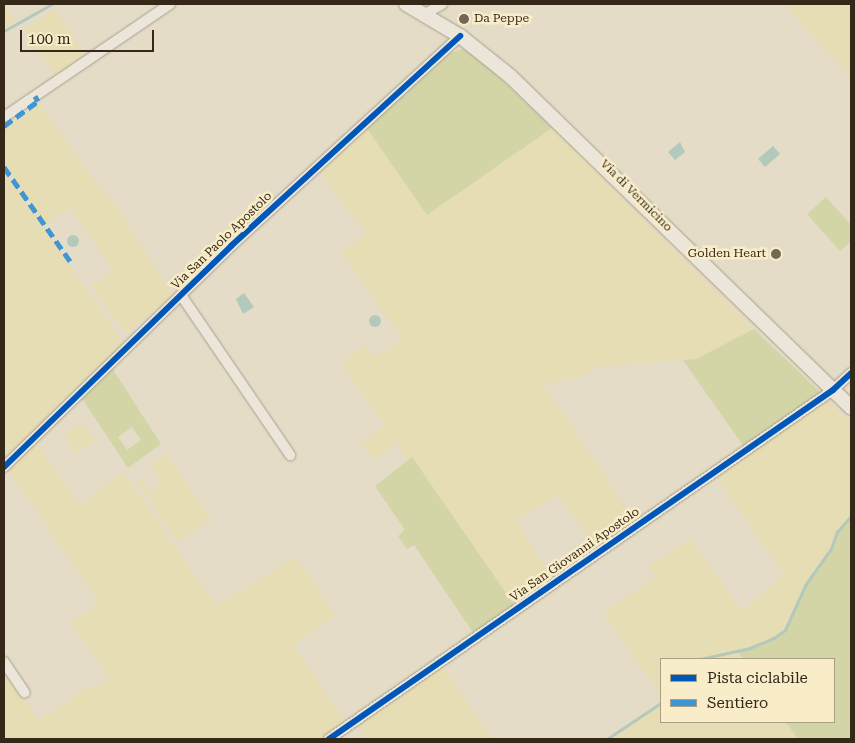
<!DOCTYPE html>
<html>
<head>
<meta charset="utf-8">
<style>
  body { margin:0 }
  #map { position:relative; width:855px; height:743px; overflow:hidden; background:#e4dcc6; font-family:"Roboto Serif",serif }
  div>[style] { position:absolute }
  [style*='--x'] { left:calc(var(--x)*1px); top:calc(var(--y)*1px); width:calc(var(--w)*1px); rotate:calc(var(--a)*1deg) }
  .farmland>* { inset:0; background:#e6ddb4 }
  .green>* { inset:0; background:#d3d5a7 }
  .water>* { inset:0; background:#b3c9bc }
  .round { border-radius:50% }
  .stream>* { height:2.5px; margin:-1.25px; padding:0 1.25px; transform-origin:1.25px; border-radius:1.25px; background:#b3c9bc }
  .roads { filter:drop-shadow(0 0 1px #a8a090) drop-shadow(0 0 1px #a8a090) }
  .minor>* { height:10px; margin:-5px; padding:0 5px; transform-origin:5px; border-radius:5px; background:#ebe6d9 }
  .secondary>* { height:14px; margin:-7px; padding:0 7px; transform-origin:7px; border-radius:7px; background:#ebe6d9 }
  .quiet>* { height:5px; margin-top:-2.5px; transform-origin:0; background:repeating-linear-gradient(90deg,#3e96d4 0 10px,transparent 0 15px) }
  .cycleway>* { height:6px; margin:-3px; padding:0 3px; transform-origin:3px; border-radius:3px; background:#0057b8 }
  .dots>* { width:14px; height:14px; translate:-50% -50%; box-sizing:border-box; border:2px solid #f8ecc9; border-radius:50% }
  span { translate:-50% -50%; white-space:nowrap; text-align:center; line-height:1.15; -webkit-text-stroke:5px #f8ecc9; paint-order:stroke }
  .poi-label { font-size:12px; color:#362819 }
  .left { translate:0 -50%; text-align:left }
  .right { translate:-100% -50%; text-align:right }
  .street-label { font-size:12px; color:#362819 }
  .frame { position:absolute; inset:0; border:5px solid #362819; pointer-events:none }
  .legend { position:absolute; left:660px; top:658px; width:175px; height:65px; box-sizing:border-box; background:#f8ecc9; border:1px solid #aa9e83; margin:0; padding:6px 9px; list-style:none; font-size:15px; color:#362819 }
  .legend li { display:flex; align-items:center; gap:10px; height:25px }
  .legend b { width:25px; border:1px solid #aa9e83 }
  .scale { position:absolute; left:20px; top:30px; width:134px; height:22px; box-sizing:border-box; border:2px solid #362819; border-top:0; padding-left:6px; font-size:15px; line-height:18px; white-space:nowrap; color:#362819; -webkit-text-stroke:4px #f8ecc9; paint-order:stroke }
</style>
</head>
<body>
<div id="map">
  <div class="farmland">
    <i style="clip-path:polygon(4px 4px,16px 21px,4px 28px)"></i>
    <i style="clip-path:polygon(784px 4px,851px 4px,851px 78px)"></i>
    <i style="clip-path:polygon(55px 10px,86px 54px,55px 75px,24px 29px)"></i>
    <i style="clip-path:polygon(40px 104px,104px 194px,107px 192px,174px 296px,125px 333px,91px 286px,113px 271px,70px 208px,46px 224px,4px 163px,4px 129px)"></i>
    <i style="clip-path:polygon(366px 127px,427px 215px,552px 128px,754px 329px,696px 359px,601px 366px,574px 378px,544px 384px,636px 522px,597px 549px,558px 495px,516px 520px,552px 578px,515px 606px,412px 457px,409px 461px,397px 443px,374px 460px,362px 444px,385px 426px,341px 362px,367px 345px,376px 357px,402px 339px,341px 252px,366px 234px,319px 170px)"></i>
    <i style="clip-path:polygon(4px 170px,125px 345px,4px 461px)"></i>
    <i style="clip-path:polygon(826px 398px,851px 424px,851px 516px,837px 532px,831px 549px,806px 584px,785px 630px,774px 638px,738px 652px,743px 659px,661px 659px,661px 696px,603px 613px,655px 577px,649px 566px,691px 539px,742px 611px,784px 574px,716px 477px)"></i>
    <i style="clip-path:polygon(78px 425px,86px 426px,96px 441px,74px 453px,65px 434px)"></i>
    <i style="clip-path:polygon(35px 441px,80px 505px,123px 472px,217px 606px,296px 556px,336px 616px,294px 645px,346px 723px,322px 739px,4px 739px,4px 668px,38px 720px,71px 700px,77px 692px,111px 680px,70px 623px,99px 603px,7px 468px)"></i>
    <i style="clip-path:polygon(167px 454px,211px 519px,178px 542px,137px 481px,142px 479px,151px 492px,162px 484px,151px 465px)"></i>
    <i style="clip-path:polygon(442px 665px,492px 739px,367px 739px,357px 725px)"></i>
    <i style="clip-path:polygon(661px 703px,661px 722px,786px 722px,798px 739px,619px 739px,615px 733px)"></i>
  </div>
  <div class="green">
    <i style="clip-path:polygon(468px 47px,552px 128px,427px 215px,366px 127px,439px 57px)"></i>
    <i style="clip-path:polygon(826px 197px,851px 225px,851px 241px,840px 251px,807px 214px)"></i>
    <i style="clip-path:polygon(754px 329px,820px 392px,744px 447px,683px 360px,696px 359px)"></i>
    <i style="clip-path:polygon(evenodd,112px 368px,161px 444px,128px 468px,81px 397px,112px 368px,132px 427px,141px 440px,127px 450px,118px 437px,132px 427px)"></i>
    <i style="clip-path:polygon(412px 457px,515px 606px,474px 634px,414px 545px,407px 549px,398px 536px,405px 530px,375px 486px)"></i>
    <i style="clip-path:polygon(851px 516px,851px 739px,798px 739px,786px 722px,834px 722px,834px 659px,743px 659px,738px 652px,774px 638px,785px 630px,806px 584px,831px 549px,837px 532px)"></i>
  </div>
  <div class="water">
    <i style="clip-path:polygon(680px 142px,685px 152px,675px 160px,668px 152px)"></i>
    <i style="clip-path:polygon(773px 146px,780px 154px,765px 167px,758px 159px)"></i>
    <i class="round" style="left:67px;top:235px;width:12px;height:12px"></i>
    <i style="clip-path:polygon(244px 293px,254px 307px,243px 314px,236px 299px)"></i>
    <i class="round" style="left:369px;top:315px;width:12px;height:12px"></i>
  </div>
  <div class="stream">
    <i style="--x:4;--y:31;--w:55;--a:-29.4"></i>
    <i style="--x:700;--y:659;--w:51;--a:-12.4"></i>
    <i style="--x:750;--y:648;--w:26;--a:-23"></i>
    <i style="--x:774;--y:638;--w:14;--a:-36"></i>
    <i style="--x:785;--y:630;--w:51;--a:-65.5"></i>
    <i style="--x:806;--y:584;--w:43;--a:-54.5"></i>
    <i style="--x:831;--y:549;--w:18;--a:-71"></i>
    <i style="--x:837;--y:532;--w:21;--a:-49"></i>
    <i style="--x:607;--y:739;--w:65;--a:-33.7"></i>
  </div>
  <div class="roads">
    <div class="minor">
      <i style="--x:425;--y:14;--w:20;--a:-30"></i>
      <i style="--x:4;--y:117;--w:201;--a:-34.2"></i>
      <i style="--x:181;--y:295;--w:194;--a:55.7"></i>
      <i style="--x:4;--y:467;--w:317;--a:-44.2"></i>
      <i style="--x:231;--y:246;--w:311;--a:-42.5"></i>
      <i style="--x:4;--y:662;--w:37;--a:56"></i>
      <i style="--x:329;--y:739;--w:613;--a:-34.7"></i>
      <i style="--x:833;--y:390;--w:25;--a:-43"></i>
    </div>
    <div class="secondary">
      <i style="--x:406;--y:4;--w:63;--a:30.7"></i>
      <i style="--x:460;--y:36;--w:64;--a:38.7"></i>
      <i style="--x:510;--y:76;--w:476;--a:44.2"></i>
    </div>
  </div>
  <div class="quiet">
    <i style="--x:4;--y:126;--w:42;--a:-36.3"></i>
    <i style="--x:38;--y:101;--w:6;--a:-121"></i>
    <i style="--x:4;--y:167;--w:115;--a:54.9"></i>
  </div>
  <div class="cycleway">
    <i style="--x:4;--y:467;--w:317;--a:-44.2"></i>
    <i style="--x:231;--y:246;--w:311;--a:-42.5"></i>
    <i style="--x:329;--y:739;--w:613;--a:-34.7"></i>
    <i style="--x:833;--y:390;--w:25;--a:-43"></i>
  </div>
  <div class="dots">
    <i style="left:464px;top:19px;background:#736756"></i>
    <i style="left:776px;top:254px;background:#736756"></i>
  </div>
  <div class="poi-label">
    <span class="left" style="left:474px;top:19px">Da Peppe</span>
    <span class="right" style="left:766px;top:254px">Golden Heart</span>
  </div>
  <div class="street-label">
    <span style="left:636px;top:196px;rotate:45deg">Via di Vermicino</span>
    <span style="left:222px;top:241px;rotate:-44deg">Via San Paolo Apostolo</span>
    <span style="left:575px;top:555px;rotate:-35deg">Via San Giovanni Apostolo</span>
  </div>
  <div class="frame"></div>
  <ul class="legend">
  <li><b style="height:6px;background:#0057b8"></b>Pista ciclabile</li>
  <li><b style="height:6px;background:#3e96d4"></b>Sentiero</li>
  </ul>
  <div class="scale">100 m</div>
</div>
</body>
</html>
